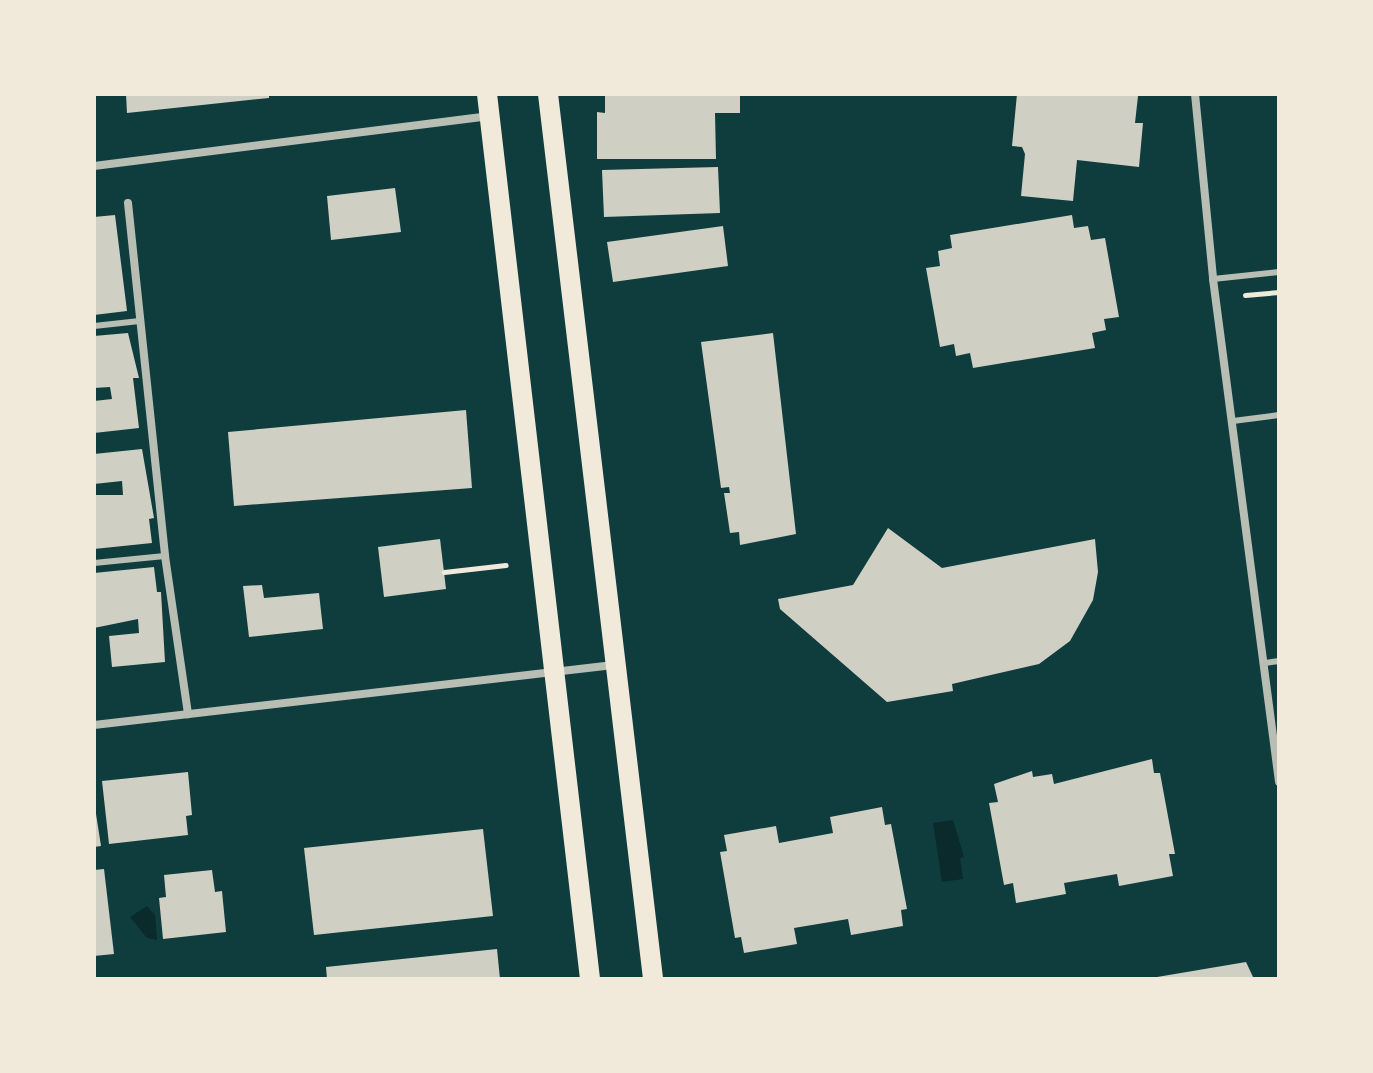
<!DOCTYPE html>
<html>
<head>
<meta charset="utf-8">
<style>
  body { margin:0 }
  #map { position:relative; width:1373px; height:1073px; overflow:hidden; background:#0f3d3e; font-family:"Public Sans",sans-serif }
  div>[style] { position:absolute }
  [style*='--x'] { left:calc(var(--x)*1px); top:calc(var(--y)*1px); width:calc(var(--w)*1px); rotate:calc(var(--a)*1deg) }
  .water>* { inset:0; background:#0a2a2b }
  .building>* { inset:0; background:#cfcfc3 }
  .path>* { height:5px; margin:-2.5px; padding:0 2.5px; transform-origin:2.5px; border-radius:2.5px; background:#f1e9da }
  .service>* { height:6px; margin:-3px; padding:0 3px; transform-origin:3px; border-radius:3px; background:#b8beb3 }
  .minor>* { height:8px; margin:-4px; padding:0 4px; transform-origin:4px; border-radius:4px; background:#b8beb3 }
  .primary>* { height:20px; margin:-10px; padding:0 10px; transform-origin:10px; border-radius:10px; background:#f1e9da }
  span { translate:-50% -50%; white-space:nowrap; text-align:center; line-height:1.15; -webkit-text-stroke:8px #f1e9da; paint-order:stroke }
  .frame { position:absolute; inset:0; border:96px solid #f1e9da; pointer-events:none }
</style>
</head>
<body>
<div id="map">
  <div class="water">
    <i style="clip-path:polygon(953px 820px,964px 857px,960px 858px,963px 879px,942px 882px,933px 823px)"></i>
    <i style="clip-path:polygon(147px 906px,155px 915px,157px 940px,147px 938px,130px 917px)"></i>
  </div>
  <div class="building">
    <i style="clip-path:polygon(126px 94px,269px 94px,269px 98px,127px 113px)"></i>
    <i style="clip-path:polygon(605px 94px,740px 94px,740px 113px,715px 113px,716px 159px,597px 159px,597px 112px,605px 113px)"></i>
    <i style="clip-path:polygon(1017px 94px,1138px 96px,1135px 123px,1143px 123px,1139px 167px,1077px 160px,1073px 201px,1021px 196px,1025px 154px,1022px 147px,1012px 146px)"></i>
    <i style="clip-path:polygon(718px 167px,720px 213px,604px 217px,602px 170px)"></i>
    <i style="clip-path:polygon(395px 188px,401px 232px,331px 240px,327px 196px)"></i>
    <i style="clip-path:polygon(115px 215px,127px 311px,94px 315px,94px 217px)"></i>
    <i style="clip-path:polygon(1072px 215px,1074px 228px,1088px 226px,1091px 240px,1105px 238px,1119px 317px,1104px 319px,1106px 330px,1092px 333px,1095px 348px,973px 368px,970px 353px,956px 356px,954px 344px,940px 347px,926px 268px,940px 266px,938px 251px,952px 248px,950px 235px)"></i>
    <i style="clip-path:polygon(723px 226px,728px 266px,613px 282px,607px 242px)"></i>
    <i style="clip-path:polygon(128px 333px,139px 378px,133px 378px,139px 428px,94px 433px,94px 401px,112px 399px,110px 387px,94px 388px,94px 336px)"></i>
    <i style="clip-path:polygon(773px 333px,796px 534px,740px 545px,739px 532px,730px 533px,724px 493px,730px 493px,729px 487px,721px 488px,701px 342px)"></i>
    <i style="clip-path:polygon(466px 410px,472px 488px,234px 506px,228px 432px)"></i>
    <i style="clip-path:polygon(142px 449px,154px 518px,149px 519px,152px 543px,94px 549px,94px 495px,123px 495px,122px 481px,94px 484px,94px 454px)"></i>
    <i style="clip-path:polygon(888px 528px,942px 568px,1095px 539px,1098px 572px,1093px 600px,1070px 641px,1039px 664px,952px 684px,953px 691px,887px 702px,780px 609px,778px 599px,853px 585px)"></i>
    <i style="clip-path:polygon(440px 539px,446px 589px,384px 597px,378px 547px)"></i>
    <i style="clip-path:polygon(154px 567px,157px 592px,161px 592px,165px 662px,112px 667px,109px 636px,139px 633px,138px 619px,94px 628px,94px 573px)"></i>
    <i style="clip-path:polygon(262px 585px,264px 598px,319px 593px,323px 629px,249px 637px,243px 586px)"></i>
    <i style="clip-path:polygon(1152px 759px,1154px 773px,1160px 773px,1175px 854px,1169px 854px,1173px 876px,1119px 886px,1117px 874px,1064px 883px,1066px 894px,1016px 903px,1013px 883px,1004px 885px,989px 803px,998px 802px,994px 784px,1032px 771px,1033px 777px,1052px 774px,1054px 784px)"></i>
    <i style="clip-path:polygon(188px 772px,192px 815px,186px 816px,188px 835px,109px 844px,102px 781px)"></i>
    <i style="clip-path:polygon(94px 801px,101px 846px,94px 847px)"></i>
    <i style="clip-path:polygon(882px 807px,885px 825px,891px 824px,907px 909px,901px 910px,903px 926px,851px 935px,848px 919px,794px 928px,797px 944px,744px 953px,741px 937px,735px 938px,720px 852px,727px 851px,724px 835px,776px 826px,779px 843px,833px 833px,830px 817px)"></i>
    <i style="clip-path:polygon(483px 829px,493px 916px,314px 935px,304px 848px)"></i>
    <i style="clip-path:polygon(104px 869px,114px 954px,94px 956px,94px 870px)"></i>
    <i style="clip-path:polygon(212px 870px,215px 892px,222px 891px,226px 932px,163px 939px,159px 898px,166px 897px,164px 875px)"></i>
    <i style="clip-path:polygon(497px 949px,500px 979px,327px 979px,326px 967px)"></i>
    <i style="clip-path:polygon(1246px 962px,1254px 979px,1157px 979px,1157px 977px)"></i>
  </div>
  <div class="path">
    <i style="--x:1245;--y:295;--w:34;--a:-5"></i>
    <i style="--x:444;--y:572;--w:62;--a:-6.4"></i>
  </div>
  <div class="service">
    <i style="--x:1213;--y:279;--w:66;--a:-6.1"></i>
    <i style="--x:94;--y:326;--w:46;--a:-6.2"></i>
    <i style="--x:1233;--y:421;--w:46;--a:-7.4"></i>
    <i style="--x:94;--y:563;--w:71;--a:-5.6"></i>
    <i style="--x:1265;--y:663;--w:14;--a:-8"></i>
  </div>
  <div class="minor">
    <i style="--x:1195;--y:94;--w:186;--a:84.4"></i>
    <i style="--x:1213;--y:279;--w:507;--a:82.52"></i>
    <i style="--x:94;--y:166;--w:397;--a:-7.2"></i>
    <i style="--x:128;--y:203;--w:355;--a:84"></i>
    <i style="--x:165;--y:556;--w:160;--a:81.7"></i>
    <i style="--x:94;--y:725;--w:523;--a:-6.58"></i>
  </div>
  <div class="primary">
    <i style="--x:487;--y:94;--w:891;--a:83.36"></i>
    <i style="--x:548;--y:94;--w:891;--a:83.23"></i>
  </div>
  <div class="frame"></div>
</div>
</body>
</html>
